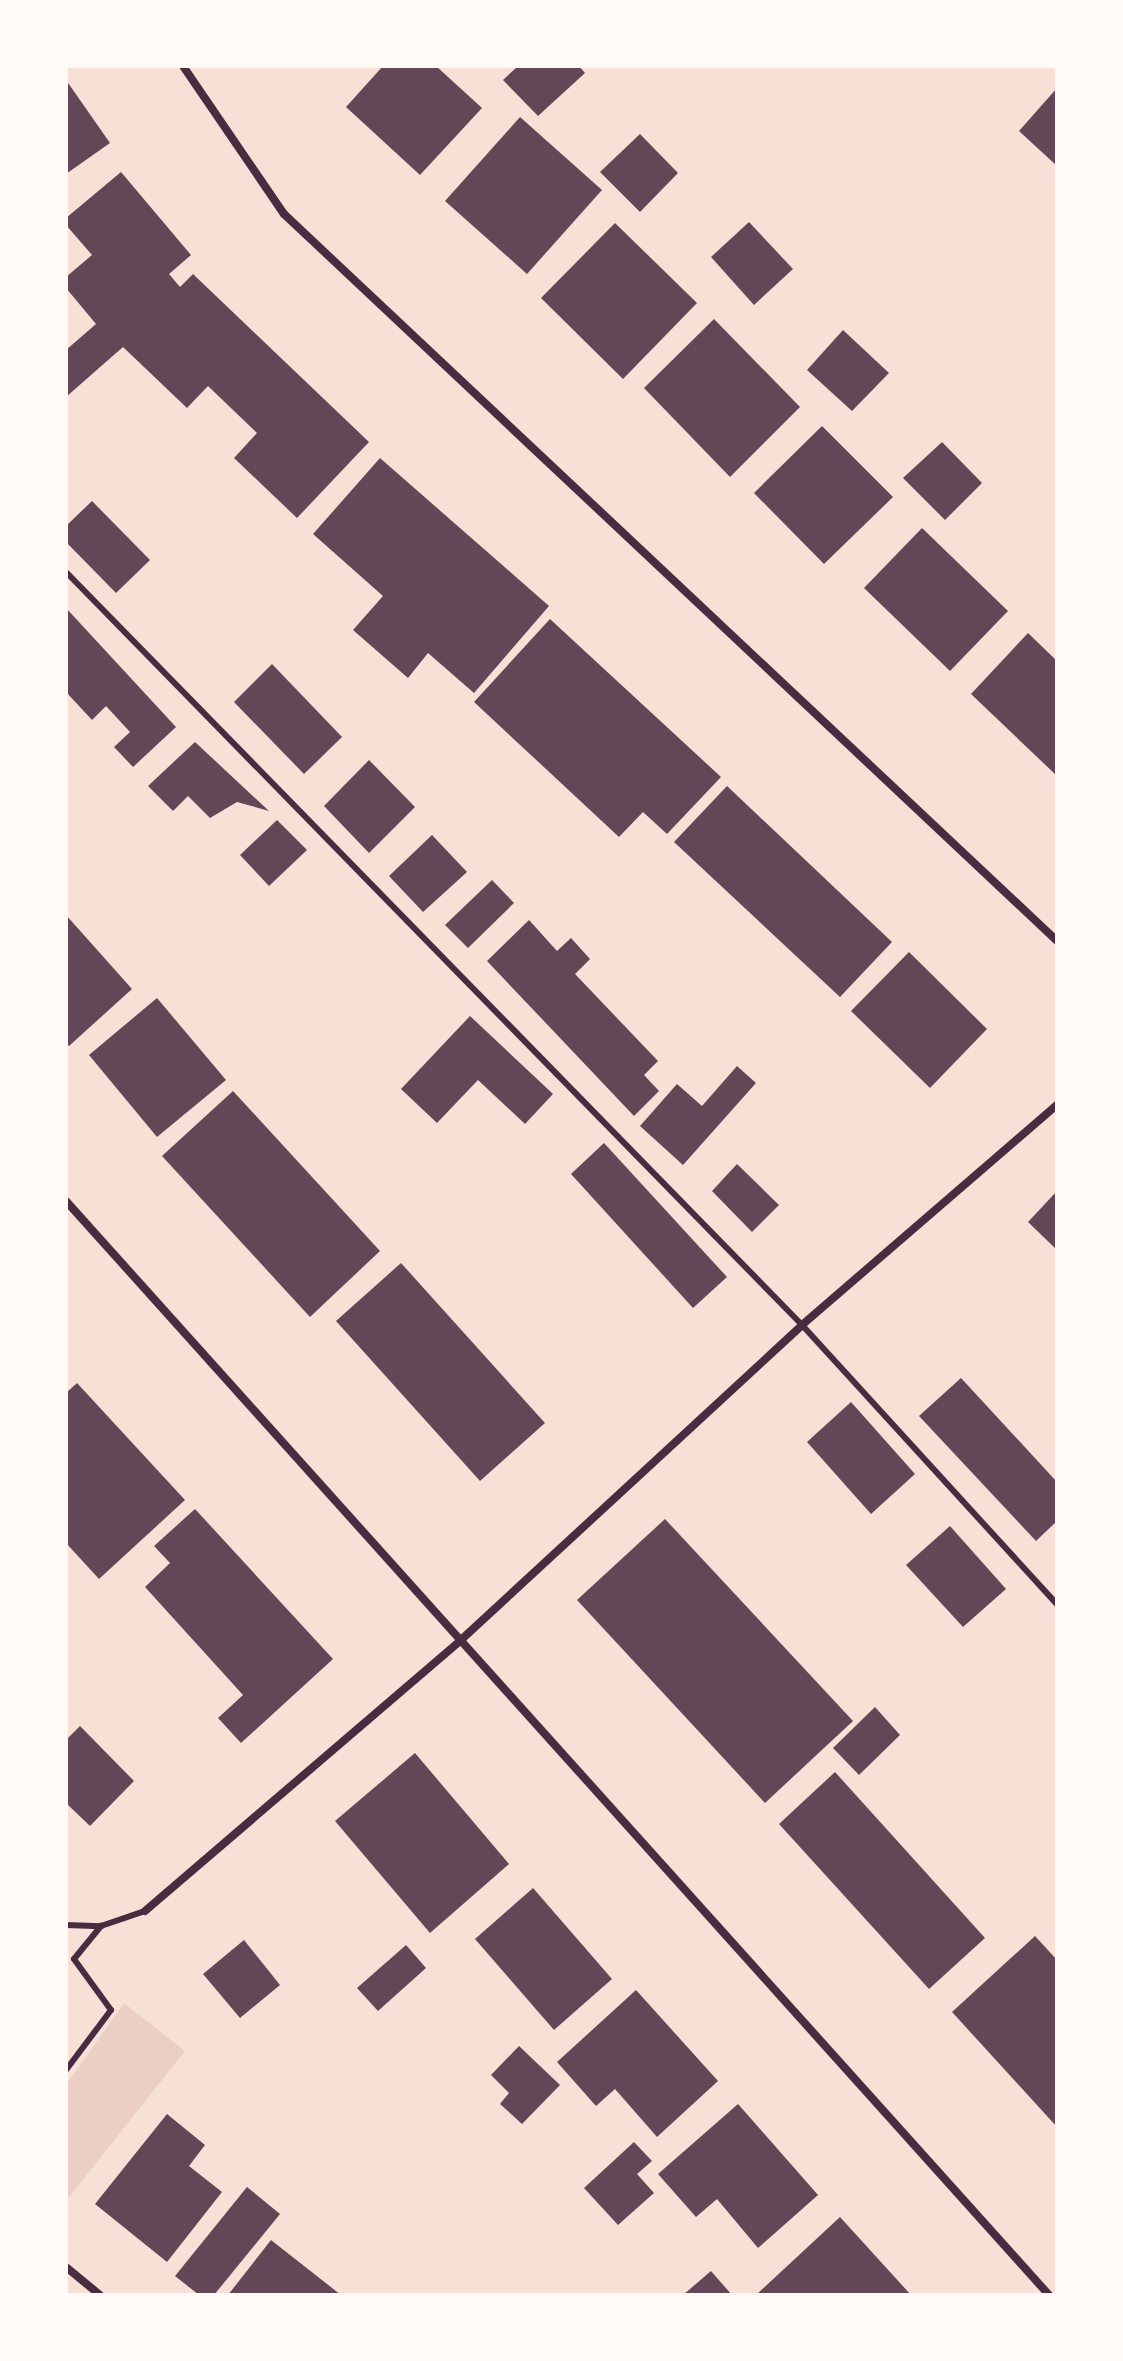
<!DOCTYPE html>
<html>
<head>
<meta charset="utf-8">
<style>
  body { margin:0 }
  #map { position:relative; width:1123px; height:2361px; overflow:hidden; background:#f7e1d7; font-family:"Asap Condensed",sans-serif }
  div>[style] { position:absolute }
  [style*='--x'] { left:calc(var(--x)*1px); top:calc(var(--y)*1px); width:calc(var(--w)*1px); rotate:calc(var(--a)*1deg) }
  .green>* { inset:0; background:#ebcfc5 }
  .building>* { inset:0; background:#644757 }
  .service>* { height:6px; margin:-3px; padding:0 3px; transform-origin:3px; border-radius:3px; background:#4a2c40 }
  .minor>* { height:8px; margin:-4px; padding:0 4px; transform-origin:4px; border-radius:4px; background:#4a2c40 }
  span { translate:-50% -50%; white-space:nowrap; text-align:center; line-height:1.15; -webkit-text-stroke:7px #fffaf5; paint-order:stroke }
  .frame { position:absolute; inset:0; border:68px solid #fffaf5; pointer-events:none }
</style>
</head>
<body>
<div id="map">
  <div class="green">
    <i style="clip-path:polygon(124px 2003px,185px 2051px,66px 2201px,66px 2085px)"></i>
  </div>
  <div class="building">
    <i style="clip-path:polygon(383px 66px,436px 66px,482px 108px,420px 175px,346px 107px)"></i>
    <i style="clip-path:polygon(518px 66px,579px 66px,585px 73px,538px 116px,503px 80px)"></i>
    <i style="clip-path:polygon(66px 80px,110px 143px,66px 174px)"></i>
    <i style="clip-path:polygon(1057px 88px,1057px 166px,1019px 131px)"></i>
    <i style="clip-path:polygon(520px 117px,602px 190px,527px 274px,445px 201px)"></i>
    <i style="clip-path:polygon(640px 134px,678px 173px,640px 212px,600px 172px)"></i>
    <i style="clip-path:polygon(121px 172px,191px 255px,169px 274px,180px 287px,193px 274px,369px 442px,297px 518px,234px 458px,257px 433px,208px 386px,187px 408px,123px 347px,66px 397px,66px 350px,96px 324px,66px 288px,66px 277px,92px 255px,66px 225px,66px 218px)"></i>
    <i style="clip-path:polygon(749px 222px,793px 269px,754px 305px,711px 257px)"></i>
    <i style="clip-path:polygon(615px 223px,697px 303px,623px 379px,541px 298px)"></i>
    <i style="clip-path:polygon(714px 319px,800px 407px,730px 477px,644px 388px)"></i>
    <i style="clip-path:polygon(843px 330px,889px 373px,852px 411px,807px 370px)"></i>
    <i style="clip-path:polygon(822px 426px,893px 497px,824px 564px,754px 493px)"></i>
    <i style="clip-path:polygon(942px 442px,982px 483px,945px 520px,903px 478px)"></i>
    <i style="clip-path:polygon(380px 458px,549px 606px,474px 693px,428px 653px,408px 678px,353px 630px,383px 596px,313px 534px)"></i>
    <i style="clip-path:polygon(92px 501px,150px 560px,116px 593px,66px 542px,66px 526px)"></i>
    <i style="clip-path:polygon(922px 528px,1008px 611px,950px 671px,864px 588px)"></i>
    <i style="clip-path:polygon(66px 608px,176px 727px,133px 767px,114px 747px,130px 732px,106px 706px,92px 720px,66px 692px)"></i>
    <i style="clip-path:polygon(550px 619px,721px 777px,667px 834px,643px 812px,619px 837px,474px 702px)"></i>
    <i style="clip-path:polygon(1028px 633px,1057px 661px,1057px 776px,971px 694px)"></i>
    <i style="clip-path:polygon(272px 664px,342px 737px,304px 774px,234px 702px)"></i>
    <i style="clip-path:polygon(195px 742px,269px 811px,237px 802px,210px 818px,188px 796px,173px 811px,148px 786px)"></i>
    <i style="clip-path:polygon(369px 760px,415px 807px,369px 853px,324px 806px)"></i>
    <i style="clip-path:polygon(727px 786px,892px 942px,840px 997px,674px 842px)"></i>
    <i style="clip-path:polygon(277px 820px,307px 850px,269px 886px,240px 855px)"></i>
    <i style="clip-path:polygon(432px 835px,467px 872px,423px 912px,389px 876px)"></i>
    <i style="clip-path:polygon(492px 880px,514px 903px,468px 948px,445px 925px)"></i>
    <i style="clip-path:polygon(66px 915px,132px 989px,69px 1046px,66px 1043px)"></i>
    <i style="clip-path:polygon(529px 920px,557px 951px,571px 938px,590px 959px,575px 974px,658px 1061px,644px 1075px,659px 1091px,634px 1116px,487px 961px)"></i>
    <i style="clip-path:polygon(909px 952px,987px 1029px,930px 1088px,851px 1011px)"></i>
    <i style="clip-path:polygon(157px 998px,226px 1080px,157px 1137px,89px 1055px)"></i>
    <i style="clip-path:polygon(470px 1016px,553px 1094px,525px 1124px,478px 1080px,437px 1123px,401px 1089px)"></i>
    <i style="clip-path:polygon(737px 1066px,756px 1083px,683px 1165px,640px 1126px,677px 1084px,702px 1106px)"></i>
    <i style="clip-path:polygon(233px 1091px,380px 1251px,310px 1317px,162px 1156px)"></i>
    <i style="clip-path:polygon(604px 1143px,727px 1277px,693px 1308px,571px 1174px)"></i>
    <i style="clip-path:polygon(737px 1164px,779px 1205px,752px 1232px,712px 1191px)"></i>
    <i style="clip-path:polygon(1057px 1191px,1057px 1250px,1028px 1222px)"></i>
    <i style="clip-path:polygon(401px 1263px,545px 1423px,480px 1481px,336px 1321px)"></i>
    <i style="clip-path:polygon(961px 1378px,1057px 1482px,1057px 1521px,1036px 1541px,919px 1416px)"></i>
    <i style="clip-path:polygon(77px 1383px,185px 1500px,99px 1579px,66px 1543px,66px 1393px)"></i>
    <i style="clip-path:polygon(851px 1402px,915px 1474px,871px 1514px,807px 1442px)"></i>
    <i style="clip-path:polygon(195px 1509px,333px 1659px,241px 1743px,218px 1718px,243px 1695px,145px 1587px,170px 1563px,154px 1546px)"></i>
    <i style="clip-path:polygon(665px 1519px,853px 1721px,765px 1803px,577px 1600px)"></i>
    <i style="clip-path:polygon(950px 1526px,1006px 1589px,963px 1627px,906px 1565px)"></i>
    <i style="clip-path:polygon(875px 1707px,900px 1735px,859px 1775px,833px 1748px)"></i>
    <i style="clip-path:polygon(80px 1726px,134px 1781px,90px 1826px,66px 1803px,66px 1740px)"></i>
    <i style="clip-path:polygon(415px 1753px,509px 1864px,430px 1933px,335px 1821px)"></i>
    <i style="clip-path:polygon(835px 1772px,985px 1938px,929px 1989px,779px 1824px)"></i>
    <i style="clip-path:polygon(533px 1888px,612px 1979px,554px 2030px,475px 1939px)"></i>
    <i style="clip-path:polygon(1035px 1936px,1057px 1960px,1057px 2127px,952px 2012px)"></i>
    <i style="clip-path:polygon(244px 1940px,280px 1985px,240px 2018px,203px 1974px)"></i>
    <i style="clip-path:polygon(406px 1945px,426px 1968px,378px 2011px,357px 1988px)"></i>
    <i style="clip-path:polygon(636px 1990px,718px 2081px,657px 2137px,615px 2089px,596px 2106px,557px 2062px)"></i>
    <i style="clip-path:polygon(519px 2046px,560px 2085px,522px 2124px,500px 2104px,509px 2093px,491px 2075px)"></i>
    <i style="clip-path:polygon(738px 2104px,818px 2195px,758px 2248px,717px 2199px,696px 2217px,658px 2174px)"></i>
    <i style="clip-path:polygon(167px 2114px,205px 2145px,189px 2166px,222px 2192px,167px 2262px,95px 2204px)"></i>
    <i style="clip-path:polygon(634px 2142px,652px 2161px,637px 2174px,654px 2193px,618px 2225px,584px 2188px)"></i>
    <i style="clip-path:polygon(247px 2187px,280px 2214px,214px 2295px,199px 2295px,175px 2276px)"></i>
    <i style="clip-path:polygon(840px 2217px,911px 2295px,756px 2295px)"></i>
    <i style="clip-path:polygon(271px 2240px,341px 2295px,228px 2295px)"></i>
    <i style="clip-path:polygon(711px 2271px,732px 2295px,683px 2295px)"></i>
  </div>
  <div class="service">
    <i style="--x:66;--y:572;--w:1053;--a:45.65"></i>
    <i style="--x:802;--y:1325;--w:378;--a:47.6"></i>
    <i style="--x:66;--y:1925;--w:35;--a:2"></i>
    <i style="--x:101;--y:1926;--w:46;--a:-18.8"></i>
    <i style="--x:66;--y:2070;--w:75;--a:-53.1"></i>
    <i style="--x:111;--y:2010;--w:63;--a:-126"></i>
    <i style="--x:74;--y:1959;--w:43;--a:-50.7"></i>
  </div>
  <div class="minor">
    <i style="--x:183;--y:66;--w:179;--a:55.7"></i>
    <i style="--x:284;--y:214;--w:1061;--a:43.24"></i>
    <i style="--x:66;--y:1201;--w:1471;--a:48.06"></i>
    <i style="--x:145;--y:1911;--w:418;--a:-40.6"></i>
    <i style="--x:462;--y:1639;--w:463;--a:-42.7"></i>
    <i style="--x:802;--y:1325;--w:337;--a:-40.8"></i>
    <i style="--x:66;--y:2267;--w:44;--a:39.5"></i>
  </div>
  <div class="frame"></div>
</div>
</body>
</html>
